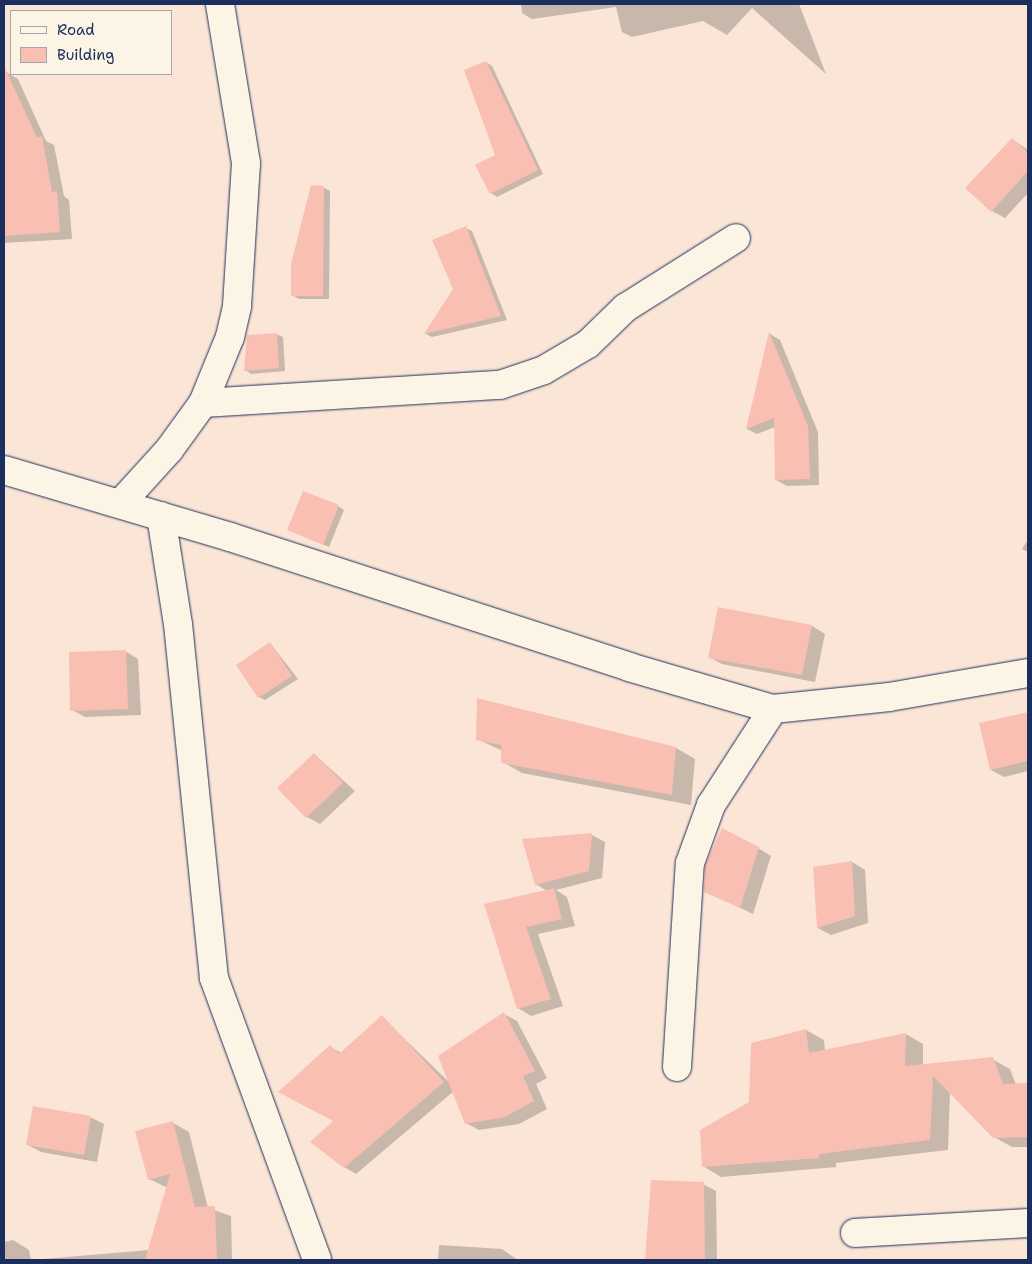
<!DOCTYPE html>
<html>
<head>
<meta charset="utf-8">
<style>
  body { margin:0 }
  #map { position:relative; width:1032px; height:1264px; overflow:hidden; background:#fbe5d6; font-family:"Shantell Sans",sans-serif }
  div>[style] { position:absolute }
  [style*='--x'] { left:calc(var(--x)*1px); top:calc(var(--y)*1px); width:calc(var(--w)*1px); rotate:calc(var(--a)*1deg) }
  .shadow>* { inset:0; background:#0003 }
  .building>* { inset:0; background:#fabfb3 }
  .roads { filter:drop-shadow(0 0 1px #1b2f5e) drop-shadow(0 0 1px #1b2f5e) }
  .minor>* { height:28px; margin:-14px; padding:0 14px; transform-origin:14px; border-radius:14px; background:#fcf5e5 }
  span { translate:-50% -50%; white-space:nowrap; text-align:center; line-height:1.15; -webkit-text-stroke:5px #fcf5e5; paint-order:stroke }
  .frame { position:absolute; inset:0; border:5px solid #1b2f5e; pointer-events:none }
  .legend { position:absolute; left:10px; top:10px; width:162px; height:65px; box-sizing:border-box; background:#fcf5e5; border:1px solid #a2a6af; margin:0; padding:6px 9px; list-style:none; font-size:15px; color:#1b2f5e }
  .legend li { display:flex; align-items:center; gap:10px; height:25px }
  .legend b { width:25px; border:1px solid #a2a6af }
</style>
</head>
<body>
<div id="map">
  <div class="shadow">
    <i style="clip-path:polygon(521px 4px,799px 4px,826px 74px,752px 8px,727px 35px,703px 21px,632px 37px,622px 32px,616px 7px,532px 19px,522px 13px)"></i>
    <i style="clip-path:polygon(486px 62px,492px 66px,543px 174px,497px 197px,491px 193px,497px 156px)"></i>
    <i style="clip-path:polygon(6px 72px,18px 79px,46px 141px,54px 145px,64px 196px,69px 200px,72px 239px,4px 243px)"></i>
    <i style="clip-path:polygon(1012px 139px,1028px 150px,1028px 193px,1005px 218px,992px 211px)"></i>
    <i style="clip-path:polygon(323px 187px,330px 191px,329px 299px,299px 299px,292px 295px)"></i>
    <i style="clip-path:polygon(466px 228px,472px 231px,507px 320px,432px 337px,426px 334px,454px 289px)"></i>
    <i style="clip-path:polygon(276px 334px,283px 337px,285px 371px,251px 374px,245px 370px)"></i>
    <i style="clip-path:polygon(770px 334px,780px 340px,818px 432px,819px 485px,787px 486px,776px 480px,775px 427px,757px 434px,747px 429px)"></i>
    <i style="clip-path:polygon(338px 506px,344px 510px,329px 547px,289px 530px)"></i>
    <i style="clip-path:polygon(1028px 540px,1028px 552px,1022px 549px)"></i>
    <i style="clip-path:polygon(812px 626px,825px 634px,815px 682px,722px 664px,709px 657px)"></i>
    <i style="clip-path:polygon(270px 643px,298px 679px,265px 700px,259px 697px)"></i>
    <i style="clip-path:polygon(125px 651px,138px 659px,141px 715px,85px 717px,72px 710px)"></i>
    <i style="clip-path:polygon(1028px 713px,1028px 771px,1004px 777px,991px 770px,981px 724px)"></i>
    <i style="clip-path:polygon(477px 739px,676px 748px,695px 759px,691px 805px,522px 773px,503px 762px,503px 751px)"></i>
    <i style="clip-path:polygon(315px 755px,355px 791px,320px 824px,307px 817px)"></i>
    <i style="clip-path:polygon(592px 835px,605px 842px,602px 878px,556px 890px,567px 897px,575px 926px,538px 934px,563px 1006px,531px 1016px,518px 1008px,485px 905px,547px 891px,536px 884px)"></i>
    <i style="clip-path:polygon(758px 848px,771px 856px,753px 914px,705px 891px)"></i>
    <i style="clip-path:polygon(852px 862px,865px 870px,868px 923px,831px 935px,818px 928px,815px 868px)"></i>
    <i style="clip-path:polygon(504px 1014px,517px 1021px,547px 1078px,536px 1084px,547px 1109px,519px 1124px,479px 1130px,466px 1123px,454px 1091px,356px 1174px,344px 1167px,335px 1121px,330px 1047px,342px 1053px,382px 1017px,451px 1084px)"></i>
    <i style="clip-path:polygon(806px 1030px,824px 1040px,825px 1051px,906px 1034px,923px 1044px,923px 1066px,992px 1059px,1010px 1069px,1028px 1116px,1028px 1147px,1012px 1147px,994px 1137px,950px 1092px,948px 1150px,836px 1163px,836px 1167px,721px 1177px,703px 1166px)"></i>
    <i style="clip-path:polygon(90px 1117px,104px 1124px,97px 1162px,41px 1152px,28px 1145px)"></i>
    <i style="clip-path:polygon(173px 1123px,189px 1132px,208px 1208px,231px 1216px,232px 1260px,4px 1260px,4px 1242px,13px 1240px,29px 1250px,31px 1260px,149px 1250px,168px 1188px,149px 1179px)"></i>
    <i style="clip-path:polygon(653px 1182px,703px 1184px,716px 1191px,717px 1260px,647px 1260px)"></i>
    <i style="clip-path:polygon(439px 1245px,502px 1249px,518px 1260px,438px 1260px)"></i>
  </div>
  <div class="building">
    <i style="clip-path:polygon(486px 61px,538px 170px,490px 194px,475px 165px,495px 155px,464px 70px)"></i>
    <i style="clip-path:polygon(4px 66px,37px 138px,42px 136px,52px 192px,57px 191px,60px 232px,4px 236px)"></i>
    <i style="clip-path:polygon(1012px 138px,1028px 153px,1028px 171px,991px 212px,965px 188px)"></i>
    <i style="clip-path:polygon(311px 185px,324px 186px,323px 296px,291px 296px,291px 264px)"></i>
    <i style="clip-path:polygon(466px 226px,501px 316px,424px 334px,453px 289px,432px 240px)"></i>
    <i style="clip-path:polygon(769px 332px,808px 426px,810px 479px,775px 480px,774px 418px,746px 429px)"></i>
    <i style="clip-path:polygon(277px 333px,279px 368px,244px 371px,247px 335px)"></i>
    <i style="clip-path:polygon(303px 491px,339px 505px,323px 545px,287px 530px)"></i>
    <i style="clip-path:polygon(718px 607px,812px 625px,802px 675px,708px 658px)"></i>
    <i style="clip-path:polygon(270px 642px,292px 676px,258px 698px,236px 665px)"></i>
    <i style="clip-path:polygon(126px 650px,128px 709px,70px 711px,69px 652px)"></i>
    <i style="clip-path:polygon(477px 698px,676px 747px,672px 795px,501px 763px,501px 745px,476px 740px)"></i>
    <i style="clip-path:polygon(1028px 712px,1028px 761px,990px 770px,979px 723px)"></i>
    <i style="clip-path:polygon(314px 753px,343px 783px,306px 818px,277px 788px)"></i>
    <i style="clip-path:polygon(722px 828px,759px 847px,740px 908px,704px 892px,705px 866px)"></i>
    <i style="clip-path:polygon(592px 833px,589px 871px,535px 885px,522px 839px)"></i>
    <i style="clip-path:polygon(852px 861px,855px 916px,817px 928px,813px 867px)"></i>
    <i style="clip-path:polygon(554px 888px,562px 919px,526px 927px,551px 999px,517px 1009px,484px 904px)"></i>
    <i style="clip-path:polygon(504px 1012px,535px 1071px,523px 1076px,534px 1101px,505px 1117px,465px 1124px,438px 1056px)"></i>
    <i style="clip-path:polygon(382px 1015px,444px 1082px,344px 1168px,310px 1142px,333px 1121px,278px 1092px,330px 1045px,339px 1054px)"></i>
    <i style="clip-path:polygon(806px 1029px,809px 1053px,906px 1033px,905px 1066px,993px 1057px,1003px 1084px,1028px 1083px,1028px 1137px,993px 1138px,933px 1076px,930px 1140px,819px 1154px,819px 1158px,702px 1167px,700px 1130px,749px 1102px,751px 1043px)"></i>
    <i style="clip-path:polygon(33px 1106px,91px 1116px,84px 1155px,26px 1145px)"></i>
    <i style="clip-path:polygon(173px 1121px,195px 1207px,215px 1206px,217px 1260px,145px 1260px,170px 1174px,148px 1180px,135px 1131px)"></i>
    <i style="clip-path:polygon(651px 1180px,704px 1182px,705px 1260px,645px 1260px)"></i>
  </div>
  <div class="roads">
    <div class="minor">
      <i style="--x:203;--y:403;--w:298;--a:-3.5"></i>
      <i style="--x:500;--y:385;--w:46;--a:-18.8"></i>
      <i style="--x:544;--y:370;--w:51;--a:-30.6"></i>
      <i style="--x:588;--y:344;--w:52;--a:-44.2"></i>
      <i style="--x:625;--y:308;--w:131;--a:-32.2"></i>
      <i style="--x:4;--y:470;--w:236;--a:16.5"></i>
      <i style="--x:230;--y:537;--w:420;--a:18"></i>
      <i style="--x:629;--y:667;--w:150;--a:16.3"></i>
      <i style="--x:773;--y:709;--w:117;--a:-5.9"></i>
      <i style="--x:889;--y:697;--w:141;--a:-9.8"></i>
      <i style="--x:120;--y:504;--w:73;--a:-47.8"></i>
      <i style="--x:169;--y:450;--w:58;--a:-54.1"></i>
      <i style="--x:203;--y:403;--w:71;--a:-67.8"></i>
      <i style="--x:230;--y:337;--w:32;--a:-77"></i>
      <i style="--x:237;--y:306;--w:143;--a:-86.4"></i>
      <i style="--x:246;--y:163;--w:161;--a:-99.3"></i>
      <i style="--x:161;--y:516;--w:109;--a:81.1"></i>
      <i style="--x:178;--y:624;--w:356;--a:84.2"></i>
      <i style="--x:214;--y:978;--w:300;--a:69.9"></i>
      <i style="--x:677;--y:1067;--w:204;--a:-86.4"></i>
      <i style="--x:690;--y:863;--w:62;--a:-70.1"></i>
      <i style="--x:711;--y:805;--w:114;--a:-57.1"></i>
      <i style="--x:855;--y:1233;--w:173;--a:-3.3"></i>
    </div>
  </div>
  <div class="frame"></div>
  <ul class="legend">
  <li><b style="height:6px;background:#fcf5e5"></b>Road</li>
  <li><b style="height:14px;background:#fabfb3"></b>Building</li>
  </ul>
</div>
</body>
</html>
